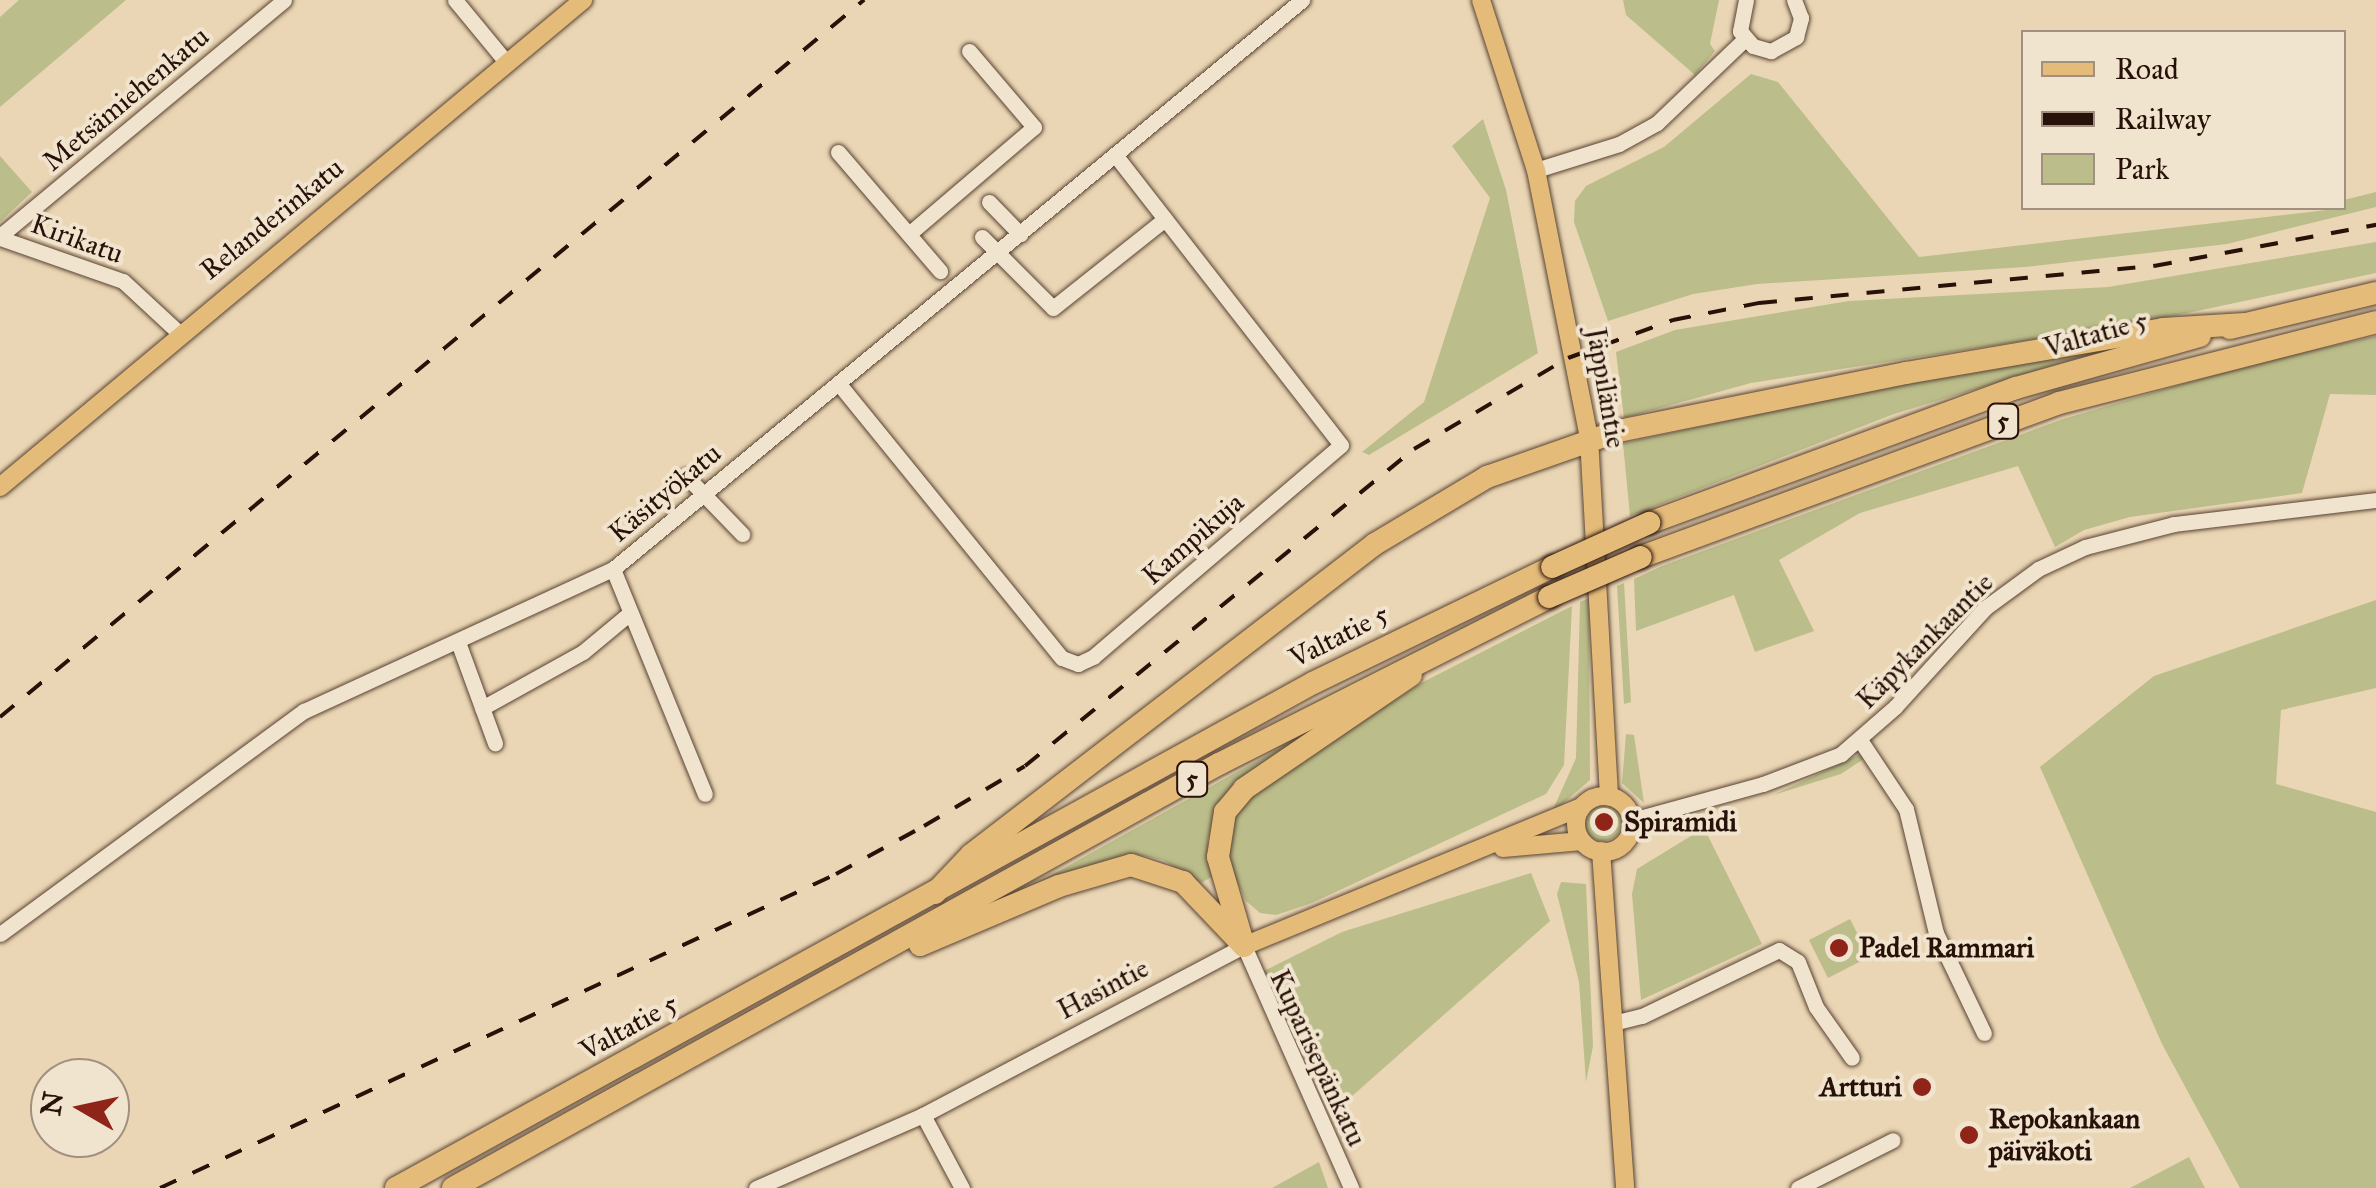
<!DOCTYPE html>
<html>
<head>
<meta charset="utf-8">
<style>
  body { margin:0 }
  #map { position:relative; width:2376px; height:1188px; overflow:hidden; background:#ead6b4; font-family:"IM FELL Great Primer",serif }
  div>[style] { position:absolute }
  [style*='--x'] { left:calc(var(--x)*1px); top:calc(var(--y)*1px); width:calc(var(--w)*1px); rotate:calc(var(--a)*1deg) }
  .green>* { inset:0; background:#bbbd8a }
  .round { border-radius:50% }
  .roads { filter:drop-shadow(0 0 2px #584233) drop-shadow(0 0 2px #584233) }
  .minor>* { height:15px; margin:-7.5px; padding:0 7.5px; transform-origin:7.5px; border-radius:7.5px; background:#f1e4ce }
  .major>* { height:18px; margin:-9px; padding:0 9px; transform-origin:9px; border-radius:9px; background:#e5bb7a }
  .major>.ring { margin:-9px; padding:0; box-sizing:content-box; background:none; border:18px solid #e5bb7a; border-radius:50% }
  .highway>* { height:22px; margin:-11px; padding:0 11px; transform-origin:11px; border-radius:11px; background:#e5bb7a }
  .rail>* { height:4px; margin-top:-2px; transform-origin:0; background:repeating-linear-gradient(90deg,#281108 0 18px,transparent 0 36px) }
  .bridges { filter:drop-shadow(0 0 2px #281108) drop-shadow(0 0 2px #281108) }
  .highway-bridge>* { height:22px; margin:-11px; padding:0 11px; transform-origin:11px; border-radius:11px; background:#e5bb7a }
  .dots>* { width:28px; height:28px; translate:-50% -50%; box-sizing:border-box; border:5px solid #f1e4ce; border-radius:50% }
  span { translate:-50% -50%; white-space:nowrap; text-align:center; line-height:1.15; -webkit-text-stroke:8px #f1e4ce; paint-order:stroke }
  .shield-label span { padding:2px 8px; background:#f1e4ce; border:2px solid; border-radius:8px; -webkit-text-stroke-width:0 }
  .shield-label { font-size:25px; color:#281108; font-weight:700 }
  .street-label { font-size:28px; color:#281108 }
  .poi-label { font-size:28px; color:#281108; font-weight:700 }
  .left { translate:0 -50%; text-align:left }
  .right { translate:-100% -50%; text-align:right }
  .legend { position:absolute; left:2021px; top:30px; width:325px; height:180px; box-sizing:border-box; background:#f1e4ce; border:2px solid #a1907f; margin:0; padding:12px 18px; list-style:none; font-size:30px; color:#281108 }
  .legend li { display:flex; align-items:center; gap:20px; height:50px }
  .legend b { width:50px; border:2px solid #a1907f }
  .north { position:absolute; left:30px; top:1058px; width:100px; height:100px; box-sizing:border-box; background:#f1e4ce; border:2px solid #a1907f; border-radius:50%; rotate:279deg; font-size:28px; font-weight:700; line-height:40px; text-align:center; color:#281108 }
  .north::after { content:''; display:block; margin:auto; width:35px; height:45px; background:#8f2418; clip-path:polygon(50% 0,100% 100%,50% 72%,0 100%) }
</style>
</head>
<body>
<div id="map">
  <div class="green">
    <i style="clip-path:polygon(19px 0,126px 0,0 107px,0 17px)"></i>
    <i style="clip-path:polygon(1623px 0,1719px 0,1710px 44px,1715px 51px,1695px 75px,1626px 15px)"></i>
    <i style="clip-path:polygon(1751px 74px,1778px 82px,1919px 257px,2344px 208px,2344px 200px,2376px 192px,2376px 207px,2227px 244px,2025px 267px,1757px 284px,1693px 294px,1608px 321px,1574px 222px,1575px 201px,1586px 186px,1664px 147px)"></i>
    <i style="clip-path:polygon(1483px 119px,1506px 190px,1538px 353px,1369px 455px,1362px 452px,1424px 402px,1490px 198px,1452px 146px)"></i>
    <i style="clip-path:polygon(0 156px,32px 192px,0 222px)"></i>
    <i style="clip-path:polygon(2376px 242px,2376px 273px,2145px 322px,1751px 383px,1624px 418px,1616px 352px,1675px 330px,1849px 301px,2108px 287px)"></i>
    <i style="clip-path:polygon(2376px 336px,2376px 395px,2330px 394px,2302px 493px,2130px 517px,2084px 530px,2055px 547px,2018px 466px,1860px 513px,1779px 560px,1814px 631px,1755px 652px,1734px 595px,1636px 631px,1634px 579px,1662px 566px,2063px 419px,2251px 364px)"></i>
    <i style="clip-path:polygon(2101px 351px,1894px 414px,1630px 516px,1623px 443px,1932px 377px)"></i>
    <i style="clip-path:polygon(1624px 583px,1631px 702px,1624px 704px,1617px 586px)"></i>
    <i style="clip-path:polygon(1589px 598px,1590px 780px,1551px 814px,1576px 758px,1580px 602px)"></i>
    <i style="clip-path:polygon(2376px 600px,2376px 688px,2281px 710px,2276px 784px,2376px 812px,2376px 1188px,2240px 1188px,2162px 1044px,2040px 767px,2154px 676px)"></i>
    <i style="clip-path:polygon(1572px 606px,1564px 765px,1546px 794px,1312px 903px,1276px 915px,1260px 913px,1246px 901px,1227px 860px,1236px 809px,1294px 761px,1425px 681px)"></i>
    <i style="clip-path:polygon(1316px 728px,1216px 814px,1208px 840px,1213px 876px,1201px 883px,1163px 860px,1139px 855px,1107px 861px,974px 918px)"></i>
    <i style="clip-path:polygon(1626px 734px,1634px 735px,1644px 803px,1622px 783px)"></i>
    <i style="clip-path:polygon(1863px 753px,1865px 758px,1841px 774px,1773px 795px)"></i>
    <i class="round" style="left:1584px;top:803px;width:38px;height:38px"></i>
    <i style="clip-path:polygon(1704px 828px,1762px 944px,1641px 1000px,1632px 894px,1637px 869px)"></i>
    <i style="clip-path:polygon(1531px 873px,1550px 921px,1334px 1112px,1262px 972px,1342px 932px)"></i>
    <i style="clip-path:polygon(1561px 882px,1586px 884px,1593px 1046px,1586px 1082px,1579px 982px,1557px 894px)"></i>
    <i style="clip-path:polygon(1850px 919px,1869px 957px,1828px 978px,1809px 940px)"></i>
    <i style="clip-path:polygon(2189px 1157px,2205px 1188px,2130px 1188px)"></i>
    <i style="clip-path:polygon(1319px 1162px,1328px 1188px,1271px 1188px,1272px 1188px)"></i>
  </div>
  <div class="roads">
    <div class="minor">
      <i style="--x:455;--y:0;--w:82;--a:50.5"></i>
      <i style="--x:1746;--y:0;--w:32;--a:101"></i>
      <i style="--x:1740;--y:31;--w:20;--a:49"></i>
      <i style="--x:1753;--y:46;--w:19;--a:16"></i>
      <i style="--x:1771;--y:51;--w:29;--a:-29"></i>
      <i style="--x:1796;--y:37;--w:20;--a:-75"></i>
      <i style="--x:1801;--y:18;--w:19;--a:-111"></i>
      <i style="--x:838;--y:152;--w:157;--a:49.4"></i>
      <i style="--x:1536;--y:170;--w:87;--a:-17.4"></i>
      <i style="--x:1619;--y:144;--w:43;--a:-28.9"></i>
      <i style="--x:1657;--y:123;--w:122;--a:-43.7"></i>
      <i style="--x:989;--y:202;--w:45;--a:45.9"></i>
      <i style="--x:910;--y:233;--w:163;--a:-40.5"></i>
      <i style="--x:1034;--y:127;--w:100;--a:-130.5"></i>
      <i style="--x:0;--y:236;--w:369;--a:-39.7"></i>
      <i style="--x:982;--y:237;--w:100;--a:45"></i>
      <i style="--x:1053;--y:308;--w:143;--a:-38.5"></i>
      <i style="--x:0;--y:238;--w:130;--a:19.3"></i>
      <i style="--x:123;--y:281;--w:75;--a:42.8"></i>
      <i style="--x:839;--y:384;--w:353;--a:50.9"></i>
      <i style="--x:1062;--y:658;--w:17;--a:21"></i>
      <i style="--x:1078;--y:664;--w:17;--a:-25"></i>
      <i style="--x:1093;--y:657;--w:326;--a:-40.5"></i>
      <i style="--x:1341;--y:445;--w:368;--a:-127.9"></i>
      <i style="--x:686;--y:476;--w:81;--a:46"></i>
      <i style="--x:613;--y:569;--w:243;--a:67.8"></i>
      <i style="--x:458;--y:642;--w:108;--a:69.9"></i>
      <i style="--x:482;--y:708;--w:115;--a:-29"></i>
      <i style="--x:583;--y:652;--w:61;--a:-39.7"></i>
      <i style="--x:1860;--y:740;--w:83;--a:56.3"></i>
      <i style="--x:1906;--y:809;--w:128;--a:76.4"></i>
      <i style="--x:1936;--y:933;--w:111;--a:64.4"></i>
      <i style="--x:1632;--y:820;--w:136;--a:-15.4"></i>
      <i style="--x:1763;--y:784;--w:84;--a:-21"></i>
      <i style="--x:1841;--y:754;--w:72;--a:-41"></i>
      <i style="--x:1895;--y:707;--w:134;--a:-47.7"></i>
      <i style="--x:1985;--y:608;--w:66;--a:-36.3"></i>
      <i style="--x:2038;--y:569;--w:52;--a:-25.1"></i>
      <i style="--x:2085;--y:547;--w:92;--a:-14.5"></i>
      <i style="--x:2174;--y:524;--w:203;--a:-6.8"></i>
      <i style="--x:0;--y:934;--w:377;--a:-36.3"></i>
      <i style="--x:304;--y:711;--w:340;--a:-24.7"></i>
      <i style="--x:613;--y:569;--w:894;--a:-39.55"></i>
      <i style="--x:1613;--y:1023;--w:30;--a:-14"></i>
      <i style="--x:1642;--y:1016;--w:152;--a:-25.7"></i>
      <i style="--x:1779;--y:950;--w:22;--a:32"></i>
      <i style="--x:1798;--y:962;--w:48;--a:68.2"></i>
      <i style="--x:1816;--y:1007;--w:62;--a:54.8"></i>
      <i style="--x:923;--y:1115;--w:83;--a:61.9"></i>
      <i style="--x:756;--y:1188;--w:182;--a:-23.6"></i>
      <i style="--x:923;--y:1115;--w:363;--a:-27.8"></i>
      <i style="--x:1244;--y:946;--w:265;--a:66.1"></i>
      <i style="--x:1798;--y:1188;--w:106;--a:-26.8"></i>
    </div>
    <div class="major">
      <i style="--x:1481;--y:0;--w:179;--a:72.1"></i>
      <i style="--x:1536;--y:170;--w:273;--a:78.8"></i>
      <i style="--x:1589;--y:438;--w:359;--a:86.8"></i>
      <i style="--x:0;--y:487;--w:760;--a:-39.87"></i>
      <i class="ring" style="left:1576px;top:796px;width:38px;height:38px"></i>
      <i style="--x:1503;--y:848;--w:79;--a:-5.1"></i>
      <i style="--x:1601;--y:851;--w:338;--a:85.9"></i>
      <i style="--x:1244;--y:946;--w:365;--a:-22.4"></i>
    </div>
    <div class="highway">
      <i style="--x:2230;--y:328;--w:150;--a:-13.5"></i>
      <i style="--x:1649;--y:523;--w:391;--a:-20.2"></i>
      <i style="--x:2016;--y:388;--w:191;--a:-15.8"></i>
      <i style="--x:1641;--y:557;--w:445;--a:-20.2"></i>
      <i style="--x:2059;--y:403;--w:327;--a:-14.3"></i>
      <i style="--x:935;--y:893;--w:52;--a:-46.5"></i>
      <i style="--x:971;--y:855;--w:510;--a:-37.59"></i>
      <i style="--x:1375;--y:544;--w:131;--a:-30.9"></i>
      <i style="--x:1487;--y:477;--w:139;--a:-19.3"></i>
      <i style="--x:1618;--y:431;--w:294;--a:-11.4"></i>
      <i style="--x:1906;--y:373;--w:261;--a:-9.7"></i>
      <i style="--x:2163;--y:329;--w:82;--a:-3.5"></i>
      <i style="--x:920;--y:945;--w:151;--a:-23"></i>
      <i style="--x:1059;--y:886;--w:75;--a:-16.3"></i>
      <i style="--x:1131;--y:865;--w:55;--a:18.1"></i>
      <i style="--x:1183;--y:882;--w:88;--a:46.4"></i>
      <i style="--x:1244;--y:946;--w:93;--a:-106.3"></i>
      <i style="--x:1218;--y:857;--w:46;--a:-81.2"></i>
      <i style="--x:1225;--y:812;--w:30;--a:-50"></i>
      <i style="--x:1244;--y:789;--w:202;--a:-34.3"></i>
      <i style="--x:396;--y:1188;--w:1047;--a:-28.84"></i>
      <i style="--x:1313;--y:683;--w:266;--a:-25.9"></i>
      <i style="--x:453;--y:1188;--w:876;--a:-28.97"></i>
      <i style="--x:1219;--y:764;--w:370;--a:-26.8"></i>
    </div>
  </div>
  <div class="rail">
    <i style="--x:0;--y:717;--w:1123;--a:-39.69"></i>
    <i style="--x:160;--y:1188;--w:745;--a:-24.91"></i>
    <i style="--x:836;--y:874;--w:100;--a:-28.6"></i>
    <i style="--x:924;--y:826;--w:117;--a:-30.7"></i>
    <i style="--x:1025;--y:766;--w:502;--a:-39.18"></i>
    <i style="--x:1414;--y:449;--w:179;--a:-30.6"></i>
    <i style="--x:1568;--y:358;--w:112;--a:-19.9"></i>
    <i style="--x:1673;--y:320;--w:88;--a:-11.2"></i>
    <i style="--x:1759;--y:303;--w:397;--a:-5.4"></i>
    <i style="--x:2154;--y:266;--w:226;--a:-10.5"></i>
  </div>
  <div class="bridges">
    <div class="highway-bridge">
      <i style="--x:1552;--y:567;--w:107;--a:-24.4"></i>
      <i style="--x:1549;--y:597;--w:100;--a:-23.5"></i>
    </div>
  </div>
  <div class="dots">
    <i style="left:1604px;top:822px;background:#8f2418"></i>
    <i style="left:1839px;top:948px;background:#8f2418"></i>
    <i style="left:1922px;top:1087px;background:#8f2418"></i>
    <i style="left:1969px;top:1135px;background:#8f2418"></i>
  </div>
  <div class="shield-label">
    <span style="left:2003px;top:421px">5</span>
    <span style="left:1192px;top:779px">5</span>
  </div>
  <div class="street-label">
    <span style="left:126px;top:99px;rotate:-40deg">Metsämiehenkatu</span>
    <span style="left:272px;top:219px;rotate:-39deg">Relanderinkatu</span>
    <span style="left:77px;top:239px;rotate:20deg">Kirikatu</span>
    <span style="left:2096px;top:334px;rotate:-16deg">Valtatie 5</span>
    <span style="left:1606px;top:388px;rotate:80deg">Jäppiläntie</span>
    <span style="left:665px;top:493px;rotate:-40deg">Käsityökatu</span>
    <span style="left:1193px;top:539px;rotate:-41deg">Kampikuja</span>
    <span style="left:1339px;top:636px;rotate:-27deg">Valtatie 5</span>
    <span style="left:1925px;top:641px;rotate:-45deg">Käpykankaantie</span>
    <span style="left:1103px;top:989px;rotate:-28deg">Hasintie</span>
    <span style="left:629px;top:1027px;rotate:-29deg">Valtatie 5</span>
    <span style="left:1318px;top:1058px;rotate:65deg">Kuparisepänkatu</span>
  </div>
  <div class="poi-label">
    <span class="left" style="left:1624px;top:822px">Spiramidi</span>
    <span class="left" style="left:1859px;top:948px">Padel Rammari</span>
    <span class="right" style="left:1902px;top:1087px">Artturi</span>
    <span class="left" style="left:1989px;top:1135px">Repokankaan<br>päiväkoti</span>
  </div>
  <ul class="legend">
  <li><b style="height:12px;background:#e5bb7a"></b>Road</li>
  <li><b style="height:12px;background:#281108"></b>Railway</li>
  <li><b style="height:28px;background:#bbbd8a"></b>Park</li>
  </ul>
  <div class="north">N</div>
</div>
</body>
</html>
